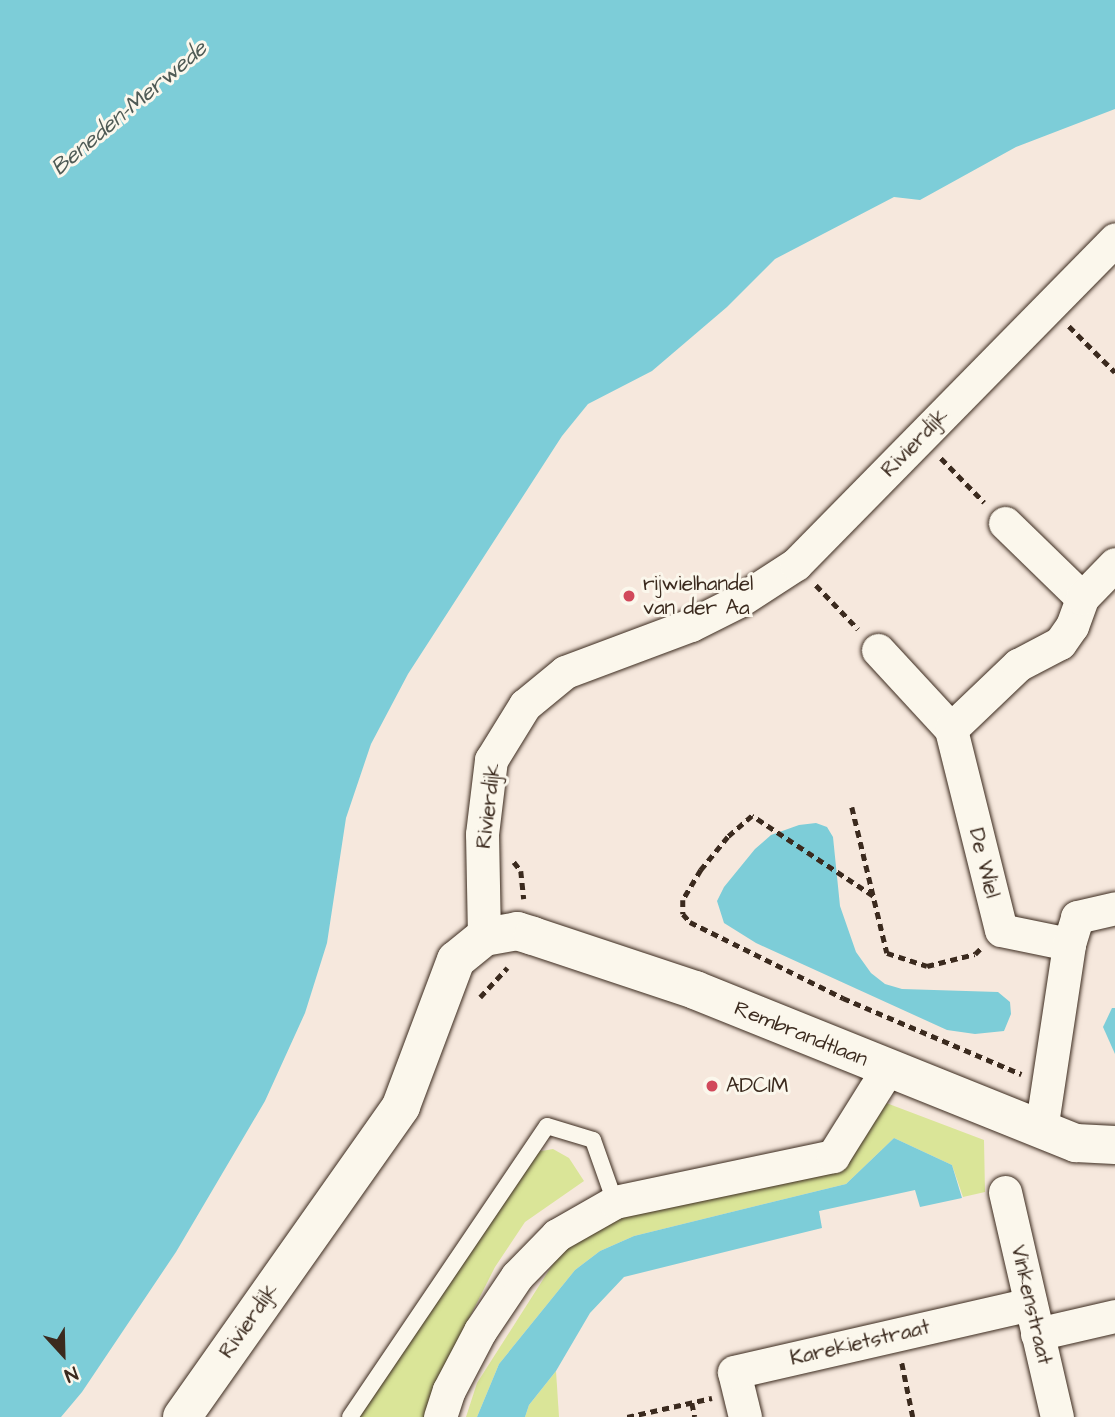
<!DOCTYPE html>
<html>
<head>
<meta charset="utf-8">
<style>
  body { margin:0 }
  #map { position:relative; width:1115px; height:1417px; overflow:hidden; background:#f6e8dd; font-family:"Architects Daughter",sans-serif }
  div>[style] { position:absolute }
  [style*='--x'] { left:calc(var(--x)*1px); top:calc(var(--y)*1px); width:calc(var(--w)*1px); rotate:calc(var(--a)*1deg) }
  .green>* { inset:0; background:#dae598 }
  .water>* { inset:0; background:#7dcdd8 }
  .path>* { height:4.5px; margin-top:-2.25px; transform-origin:0; background:repeating-linear-gradient(90deg,#3b2a1e 0 7px,transparent 0 12px) }
  .roads { filter:drop-shadow(0 0 2px #3b2a1e) drop-shadow(0 0 2px #3b2a1e) }
  .lane>* { height:16px; margin:-8px; padding:0 8px; transform-origin:8px; border-radius:8px; background:#fbf7ec }
  .street>* { height:33px; margin:-16.5px; padding:0 16.5px; transform-origin:16.5px; border-radius:16.5px; background:#fbf7ec }
  .secondary>* { height:38px; margin:-19px; padding:0 19px; transform-origin:19px; border-radius:19px; background:#fbf7ec }
  .dots>* { width:19px; height:19px; translate:-50% -50%; box-sizing:border-box; border:4px solid #fbf7ec; border-radius:50% }
  span { translate:-50% -50%; white-space:nowrap; text-align:center; line-height:1.15; -webkit-text-stroke:6px #fbf7ec; paint-order:stroke }
  .street-label { font-size:21px; color:#3b2a1e }
  .poi-label { font-size:21px; color:#3b2a1e }
  .left { translate:0 -50%; text-align:left }
  .water-label { font-size:23px; color:#4f5b56; font-style:italic }
  .north { position:absolute; left:28px; top:1319px; width:70px; height:70px; -webkit-text-stroke:5px #fbf7ec; paint-order:stroke; rotate:158deg; font-size:19px; font-weight:700; line-height:28px; text-align:center; color:#3b2a1e }
  .north::after { content:''; display:block; margin:auto; width:24px; height:32px; background:#3b2a1e; clip-path:polygon(50% 0,100% 100%,50% 72%,0 100%) }
</style>
</head>
<body>
<div id="map">
  <div class="green">
    <i style="clip-path:polygon(881px 1101px,984px 1140px,985px 1192px,963px 1197px,952px 1165px,894px 1138px,846px 1184px,634px 1236px,600px 1251px,575px 1270px,499px 1364px,477px 1417px,466px 1417px,477px 1383px,558px 1256px,588px 1226px,833px 1161px)"></i>
    <i style="clip-path:polygon(553px 1149px,569px 1158px,584px 1181px,525px 1222px,495px 1267px,440px 1376px,428px 1417px,358px 1417px,536px 1152px)"></i>
    <i style="clip-path:polygon(556px 1371px,559px 1417px,525px 1417px,529px 1405px)"></i>
  </div>
  <div class="water">
    <i style="clip-path:polygon(0 0,1115px 0,1115px 109px,1016px 147px,920px 200px,894px 197px,775px 259px,727px 307px,652px 371px,588px 404px,562px 436px,408px 674px,371px 744px,346px 818px,327px 943px,305px 1013px,265px 1101px,176px 1252px,82px 1392px,61px 1417px,0 1417px)"></i>
    <i style="clip-path:polygon(816px 823px,827px 827px,833px 837px,840px 906px,856px 952px,871px 973px,885px 984px,902px 989px,998px 992px,1010px 1002px,1011px 1014px,1004px 1031px,975px 1034px,947px 1030px,756px 943px,724px 923px,717px 901px,724px 887px,755px 849px,771px 835px,799px 825px)"></i>
    <i style="clip-path:polygon(1112px 1008px,1115px 1008px,1115px 1054px,1103px 1027px)"></i>
    <i style="clip-path:polygon(894px 1138px,952px 1165px,962px 1198px,920px 1207px,915px 1190px,819px 1211px,822px 1228px,624px 1277px,590px 1313px,556px 1371px,529px 1405px,525px 1417px,477px 1417px,499px 1364px,575px 1270px,600px 1251px,634px 1236px,846px 1184px)"></i>
  </div>
  <div class="path">
    <i style="--x:1069;--y:326;--w:65;--a:45"></i>
    <i style="--x:941;--y:458;--w:62;--a:45.7"></i>
    <i style="--x:816;--y:585;--w:61;--a:46.3"></i>
    <i style="--x:852;--y:807;--w:150;--a:76.5"></i>
    <i style="--x:887;--y:953;--w:42;--a:18"></i>
    <i style="--x:927;--y:966;--w:49;--a:-14"></i>
    <i style="--x:975;--y:954;--w:7;--a:-45"></i>
    <i style="--x:514;--y:862;--w:11;--a:52"></i>
    <i style="--x:521;--y:871;--w:28;--a:84"></i>
    <i style="--x:873;--y:896;--w:145;--a:-146.5"></i>
    <i style="--x:752;--y:816;--w:32;--a:139"></i>
    <i style="--x:728;--y:837;--w:43;--a:129.3"></i>
    <i style="--x:701;--y:870;--w:35;--a:121"></i>
    <i style="--x:683;--y:900;--w:14;--a:90"></i>
    <i style="--x:683;--y:914;--w:11;--a:49"></i>
    <i style="--x:690;--y:922;--w:171;--a:26.4"></i>
    <i style="--x:843;--y:998;--w:194;--a:23.1"></i>
    <i style="--x:480;--y:997;--w:40;--a:-47"></i>
    <i style="--x:902;--y:1363;--w:55;--a:78.5"></i>
    <i style="--x:692;--y:1403;--w:14;--a:78"></i>
    <i style="--x:627;--y:1417;--w:87;--a:-12.6"></i>
  </div>
  <div class="roads">
    <div class="lane">
      <i style="--x:350;--y:1417;--w:351;--a:-55.9"></i>
      <i style="--x:547;--y:1126;--w:48;--a:16.9"></i>
      <i style="--x:593;--y:1140;--w:66;--a:70.5"></i>
    </div>
    <div class="street">
      <i style="--x:1005;--y:523;--w:107;--a:44.2"></i>
      <i style="--x:878;--y:650;--w:108;--a:47.3"></i>
      <i style="--x:484;--y:937;--w:103;--a:-91.1"></i>
      <i style="--x:482;--y:834;--w:75;--a:-83.1"></i>
      <i style="--x:491;--y:760;--w:65;--a:-58.3"></i>
      <i style="--x:525;--y:705;--w:52;--a:-39.5"></i>
      <i style="--x:565;--y:672;--w:134;--a:-20.5"></i>
      <i style="--x:691;--y:625;--w:54;--a:-26.6"></i>
      <i style="--x:739;--y:601;--w:68;--a:-33"></i>
      <i style="--x:796;--y:564;--w:455;--a:-45.5"></i>
      <i style="--x:1069;--y:944;--w:69;--a:-168.4"></i>
      <i style="--x:1001;--y:930;--w:207;--a:-104"></i>
      <i style="--x:951;--y:729;--w:93;--a:-43.7"></i>
      <i style="--x:1018;--y:665;--w:47;--a:-27.6"></i>
      <i style="--x:1060;--y:643;--w:21;--a:-55"></i>
      <i style="--x:1072;--y:626;--w:30;--a:-70"></i>
      <i style="--x:1082;--y:598;--w:47;--a:-45.9"></i>
      <i style="--x:1041;--y:1130;--w:188;--a:-81.4"></i>
      <i style="--x:1069;--y:944;--w:28;--a:-73"></i>
      <i style="--x:1077;--y:917;--w:39;--a:-13"></i>
      <i style="--x:1005;--y:1192;--w:231;--a:77"></i>
      <i style="--x:1037;--y:1334;--w:80;--a:-13"></i>
      <i style="--x:440;--y:1417;--w:28;--a:-72"></i>
      <i style="--x:449;--y:1390;--w:67;--a:-62.3"></i>
      <i style="--x:480;--y:1331;--w:66;--a:-56.1"></i>
      <i style="--x:517;--y:1276;--w:57;--a:-45.7"></i>
      <i style="--x:557;--y:1235;--w:67;--a:-29.6"></i>
      <i style="--x:615;--y:1202;--w:223;--a:-11.9"></i>
      <i style="--x:833;--y:1156;--w:102;--a:-57.9"></i>
      <i style="--x:745;--y:1417;--w:46;--a:-103.7"></i>
      <i style="--x:734;--y:1372;--w:304;--a:-12.9"></i>
    </div>
    <div class="secondary">
      <i style="--x:182;--y:1417;--w:380;--a:-54.8"></i>
      <i style="--x:401;--y:1106;--w:156;--a:-69.4"></i>
      <i style="--x:456;--y:960;--w:36;--a:-39"></i>
      <i style="--x:484;--y:937;--w:34;--a:-10"></i>
      <i style="--x:517;--y:931;--w:17;--a:17"></i>
      <i style="--x:533;--y:936;--w:171;--a:18.4"></i>
      <i style="--x:695;--y:990;--w:411;--a:21.9"></i>
      <i style="--x:1076;--y:1143;--w:39;--a:3"></i>
    </div>
  </div>
  <div class="dots">
    <i style="left:629px;top:596px;background:#d1495b"></i>
    <i style="left:712px;top:1086px;background:#d1495b"></i>
  </div>
  <div class="street-label">
    <span style="left:915px;top:443px;rotate:-46deg">Rivierdijk</span>
    <span style="left:489px;top:806px;rotate:-83deg">Rivierdijk</span>
    <span style="left:984px;top:863px;rotate:76deg">De Wiel</span>
    <span style="left:801px;top:1034px;rotate:22deg">Rembrandtlaan</span>
    <span style="left:1031px;top:1305px;rotate:77deg">Vinkenstraat</span>
    <span style="left:249px;top:1321px;rotate:-55deg">Rivierdijk</span>
    <span style="left:860px;top:1343px;rotate:-13deg">Karekietstraat</span>
  </div>
  <div class="poi-label">
    <span class="left" style="left:643px;top:596px">rijwielhandel<br>van der Aa</span>
    <span class="left" style="left:726px;top:1086px">ADCIM</span>
  </div>
  <div class="water-label">
    <span style="left:129px;top:108px;rotate:-40deg">Beneden-Merwede</span>
  </div>
  <div class="north">N</div>
</div>
</body>
</html>
